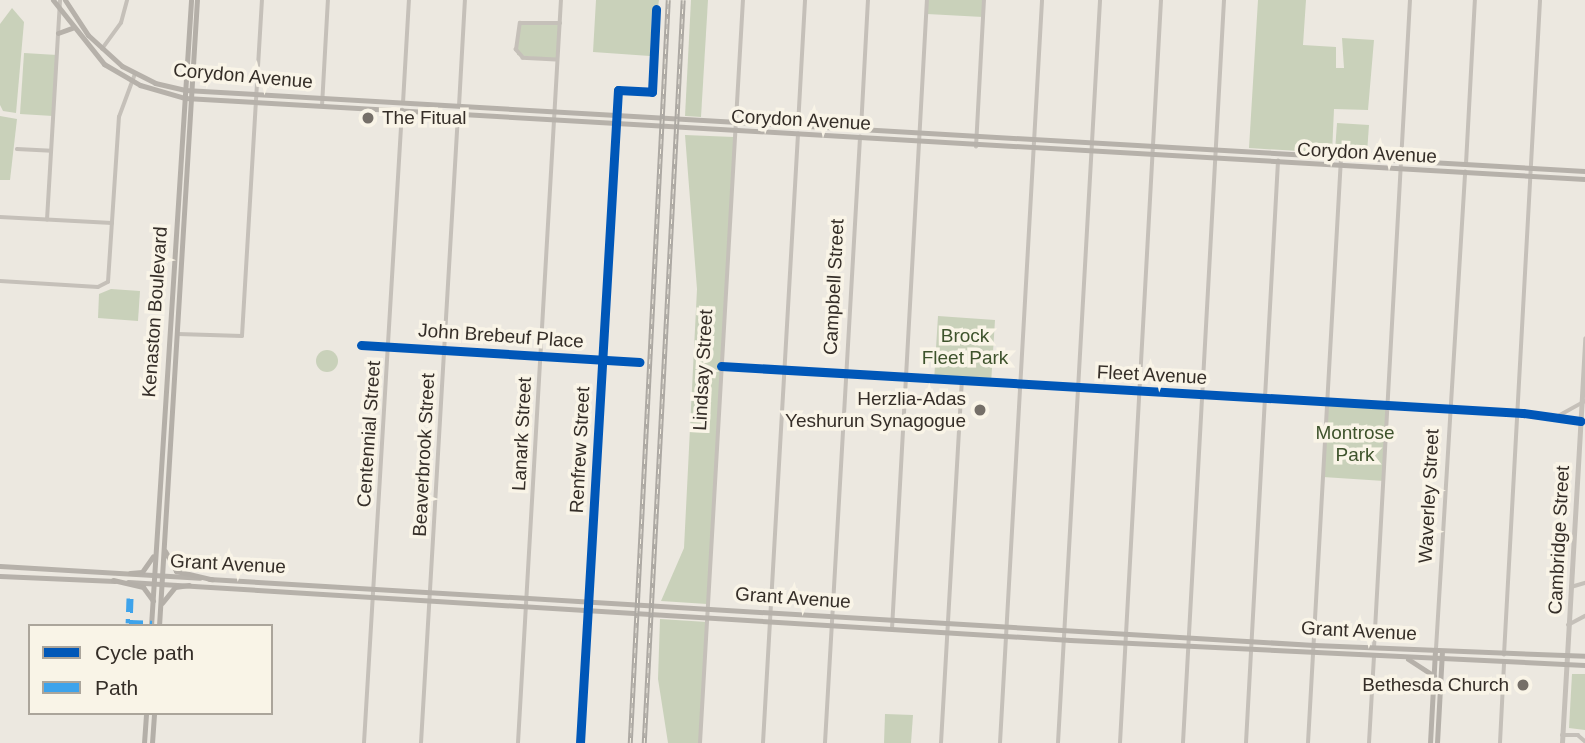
<!DOCTYPE html>
<html>
<head>
<meta charset="utf-8">
<style>
  body { margin:0 }
  #map { position:relative; width:1585px; height:743px; overflow:hidden; background:#ece8e0; font-family:Helvetica,sans-serif }
  div>[style] { position:absolute }
  [style*='--x'] { left:calc(var(--x)*1px); top:calc(var(--y)*1px); width:calc(var(--w)*1px); rotate:calc(var(--a)*1deg) }
  .green>* { inset:0; background:#c9d1ba }
  .round { border-radius:50% }
  .minor>* { height:3.5px; margin:-1.75px; padding:0 1.75px; transform-origin:1.75px; border-radius:1.75px; background:#c5c0b9 }
  .tertiary>* { height:4.5px; margin:-2.25px; padding:0 2.25px; transform-origin:2.25px; border-radius:2.25px; background:#c5c0b9 }
  .secondary>* { height:5px; margin:-2.5px; padding:0 2.5px; transform-origin:2.5px; border-radius:2.5px; background:#b6b1aa }
  .primary>* { height:5px; margin:-2.5px; padding:0 2.5px; transform-origin:2.5px; border-radius:2.5px; background:#b4afa8 }
  .rail>* { height:4.5px; margin-top:-2.25px; transform-origin:0; background:repeating-linear-gradient(90deg,#f9f4e7 0 5px,#ada9a3 0 10px); box-sizing:border-box; border-block:2px solid #ada9a3 }
  .quiet>* { height:7px; margin-top:-3.5px; transform-origin:0; background:repeating-linear-gradient(90deg,#3ea3eb 0 14px,transparent 0 21px) }
  .cycleway>* { height:9px; margin:-4.5px; padding:0 4.5px; transform-origin:4.5px; border-radius:4.5px; background:#0057b8 }
  .dots>* { width:19px; height:19px; translate:-50% -50%; box-sizing:border-box; border:4px solid #f9f4e7; border-radius:50% }
  span { translate:-50% -50%; white-space:nowrap; text-align:center; line-height:1.15; -webkit-text-stroke:7px #f9f4e7; paint-order:stroke }
  .street-label { font-size:19px; color:#352e28 }
  .poi-label { font-size:19px; color:#352e28 }
  .left { translate:0 -50%; text-align:left }
  .right { translate:-100% -50%; text-align:right }
  .park-label { font-size:19px; color:#3e532c }
  .legend { position:absolute; left:28px; top:624px; width:245px; height:91px; box-sizing:border-box; background:#f9f4e7; border:2px solid #aba59b; margin:0; padding:9px 12px; list-style:none; font-size:21px; color:#352e28 }
  .legend li { display:flex; align-items:center; gap:14px; height:35px }
  .legend b { width:35px; border:2px solid #aba59b }
</style>
</head>
<body>
<div id="map">
  <div class="green">
    <i style="clip-path:polygon(596px 0,659px 0,658px 7px,652px 9px,650px 56px,593px 52px)"></i>
    <i style="clip-path:polygon(691px 0,708px 0,701px 117px,685px 116px)"></i>
    <i style="clip-path:polygon(927px 0,984px 0,983px 17px,927px 14px)"></i>
    <i style="clip-path:polygon(1258px 0,1306px 0,1303px 45px,1336px 47px,1336px 68px,1344px 68px,1342px 38px,1374px 40px,1368px 110px,1334px 109px,1332px 153px,1249px 148px)"></i>
    <i style="clip-path:polygon(12px 8px,24px 22px,16px 113px,3px 111px,0 105px,0 24px)"></i>
    <i style="clip-path:polygon(524px 21px,560px 23px,557px 60px,517px 55px,520px 23px)"></i>
    <i style="clip-path:polygon(24px 53px,57px 55px,53px 116px,20px 114px)"></i>
    <i style="clip-path:polygon(0 116px,17px 119px,10px 180px,0 180px)"></i>
    <i style="clip-path:polygon(1337px 123px,1369px 125px,1367px 153px,1335px 151px)"></i>
    <i style="clip-path:polygon(685px 135px,734px 137px,707px 604px,661px 601px,684px 548px,697px 289px)"></i>
    <i style="clip-path:polygon(111px 289px,140px 291px,138px 321px,98px 318px,99px 294px)"></i>
    <i style="clip-path:polygon(938px 316px,995px 320px,991px 384px,934px 381px)"></i>
    <i class="round" style="left:316px;top:350px;width:22px;height:22px"></i>
    <i style="clip-path:polygon(1327px 402px,1388px 405px,1384px 481px,1323px 477px)"></i>
    <i style="clip-path:polygon(660px 619px,707px 622px,700px 743px,668px 743px,658px 679px)"></i>
    <i style="clip-path:polygon(1572px 674px,1585px 674px,1585px 730px,1569px 728px)"></i>
    <i style="clip-path:polygon(885px 714px,913px 715px,911px 743px,884px 743px)"></i>
  </div>
  <div class="minor">
    <i style="--x:102;--y:49;--w:32;--a:-54"></i>
    <i style="--x:121;--y:23;--w:24;--a:-75"></i>
    <i style="--x:556;--y:60;--w:33;--a:-177"></i>
    <i style="--x:523;--y:58;--w:11;--a:-131"></i>
    <i style="--x:516;--y:50;--w:27;--a:-82"></i>
    <i style="--x:520;--y:23;--w:40;--a:0"></i>
    <i style="--x:403;--y:103;--w:103;--a:-86.7"></i>
    <i style="--x:322;--y:106;--w:106;--a:-86.8"></i>
    <i style="--x:459;--y:106;--w:106;--a:-86.8"></i>
    <i style="--x:798;--y:126;--w:126;--a:-86.8"></i>
    <i style="--x:861;--y:129;--w:129;--a:-86.9"></i>
    <i style="--x:976;--y:147;--w:147;--a:-86.9"></i>
    <i style="--x:17;--y:149;--w:34;--a:3"></i>
    <i style="--x:1466;--y:164;--w:164;--a:-86.9"></i>
    <i style="--x:0;--y:217;--w:112;--a:3.1"></i>
    <i style="--x:47;--y:220;--w:220;--a:-86.6"></i>
    <i style="--x:0;--y:281;--w:98;--a:3.5"></i>
    <i style="--x:98;--y:287;--w:11;--a:-27"></i>
    <i style="--x:108;--y:282;--w:165;--a:-86.2"></i>
    <i style="--x:119;--y:117;--w:46;--a:-69.6"></i>
    <i style="--x:178;--y:334;--w:64;--a:1.8"></i>
    <i style="--x:242;--y:336;--w:337;--a:-86.6"></i>
    <i style="--x:361;--y:345;--w:279;--a:3.5"></i>
    <i style="--x:721;--y:366;--w:803;--a:3.35"></i>
    <i style="--x:1523;--y:413;--w:58;--a:8"></i>
    <i style="--x:1560;--y:415;--w:29;--a:-29"></i>
    <i style="--x:1571;--y:587;--w:15;--a:-16"></i>
    <i style="--x:1568;--y:625;--w:19;--a:-28"></i>
    <i style="--x:892;--y:629;--w:630;--a:-86.82"></i>
    <i style="--x:1374;--y:648;--w:649;--a:-86.82"></i>
    <i style="--x:1436;--y:649;--w:478;--a:-86.5"></i>
    <i style="--x:1504;--y:655;--w:656;--a:-86.85"></i>
    <i style="--x:1562;--y:735;--w:16;--a:0"></i>
    <i style="--x:1578;--y:735;--w:9;--a:41"></i>
    <i style="--x:364;--y:743;--w:634;--a:-86.56"></i>
    <i style="--x:421;--y:743;--w:630;--a:-86.63"></i>
    <i style="--x:518;--y:743;--w:744;--a:-86.69"></i>
    <i style="--x:580;--y:743;--w:654;--a:-86.67"></i>
    <i style="--x:618;--y:90;--w:34;--a:3"></i>
    <i style="--x:652;--y:92;--w:83;--a:-87.2"></i>
    <i style="--x:700;--y:743;--w:744;--a:-86.69"></i>
    <i style="--x:763;--y:743;--w:610;--a:-86.71"></i>
    <i style="--x:825;--y:743;--w:607;--a:-86.69"></i>
    <i style="--x:941;--y:743;--w:362;--a:-86.7"></i>
    <i style="--x:1000;--y:743;--w:744;--a:-86.76"></i>
    <i style="--x:1058;--y:743;--w:744;--a:-86.76"></i>
    <i style="--x:1120;--y:743;--w:744;--a:-86.84"></i>
    <i style="--x:1183;--y:743;--w:744;--a:-86.84"></i>
    <i style="--x:1246;--y:743;--w:583;--a:-86.85"></i>
    <i style="--x:1308;--y:743;--w:586;--a:-86.77"></i>
    <i style="--x:1369;--y:743;--w:87;--a:-86.7"></i>
    <i style="--x:1500;--y:743;--w:80;--a:-87.1"></i>
  </div>
  <div class="tertiary">
    <i style="--x:1562;--y:743;--w:405;--a:-86.7"></i>
  </div>
  <div class="secondary">
    <i style="--x:53;--y:0;--w:82;--a:51.4"></i>
    <i style="--x:104;--y:64;--w:42;--a:30.3"></i>
    <i style="--x:140;--y:85;--w:47;--a:16.1"></i>
    <i style="--x:185;--y:98;--w:1402;--a:3.31"></i>
    <i style="--x:65;--y:0;--w:42;--a:56.7"></i>
    <i style="--x:88;--y:35;--w:46;--a:42.4"></i>
    <i style="--x:122;--y:66;--w:37;--a:27"></i>
    <i style="--x:155;--y:83;--w:31;--a:13"></i>
    <i style="--x:185;--y:90;--w:1402;--a:3.31"></i>
    <i style="--x:58;--y:33;--w:15;--a:-20"></i>
    <i style="--x:0;--y:566;--w:200;--a:3.4"></i>
    <i style="--x:0;--y:576;--w:115;--a:2.5"></i>
    <i style="--x:209;--y:579;--w:1107;--a:3.42"></i>
    <i style="--x:1314;--y:645;--w:271;--a:2.3"></i>
    <i style="--x:128;--y:582;--w:944;--a:3.52"></i>
    <i style="--x:1070;--y:640;--w:516;--a:2.78"></i>
    <i style="--x:1408;--y:659;--w:31;--a:33"></i>
    <i style="--x:1430;--y:743;--w:92;--a:-86.9"></i>
    <i style="--x:1437;--y:743;--w:91;--a:-86.9"></i>
  </div>
  <div class="primary">
    <i style="--x:165;--y:551;--w:23;--a:61"></i>
    <i style="--x:176;--y:571;--w:37;--a:13"></i>
    <i style="--x:130;--y:573;--w:12;--a:-5"></i>
    <i style="--x:142;--y:572;--w:19;--a:-55"></i>
    <i style="--x:113;--y:580;--w:31;--a:13"></i>
    <i style="--x:143;--y:587;--w:17;--a:54"></i>
    <i style="--x:162;--y:603;--w:21;--a:-51"></i>
    <i style="--x:175;--y:587;--w:14;--a:-8"></i>
    <i style="--x:151;--y:626;--w:627;--a:-86.34"></i>
    <i style="--x:159;--y:626;--w:627;--a:-86.53"></i>
    <i style="--x:144;--y:743;--w:30;--a:-86"></i>
    <i style="--x:152;--y:743;--w:30;--a:-86"></i>
  </div>
  <div class="rail">
    <i style="--x:630;--y:743;--w:744;--a:-87.07"></i>
    <i style="--x:644;--y:743;--w:744;--a:-87"></i>
  </div>
  <div class="quiet">
    <i style="--x:130;--y:598;--w:25;--a:92"></i>
    <i style="--x:129;--y:623;--w:23;--a:2"></i>
  </div>
  <div class="cycleway">
    <i style="--x:361;--y:345;--w:279;--a:3.5"></i>
    <i style="--x:721;--y:366;--w:803;--a:3.35"></i>
    <i style="--x:1523;--y:413;--w:58;--a:8"></i>
    <i style="--x:580;--y:743;--w:654;--a:-86.67"></i>
    <i style="--x:618;--y:90;--w:34;--a:3"></i>
    <i style="--x:652;--y:92;--w:83;--a:-87.2"></i>
  </div>
  <div class="dots">
    <i style="left:368px;top:118px;background:#756f68"></i>
    <i style="left:980px;top:410px;background:#756f68"></i>
    <i style="left:1523px;top:685px;background:#756f68"></i>
  </div>
  <div class="street-label">
    <span style="left:243px;top:76px;rotate:5deg">Corydon Avenue</span>
    <span style="left:801px;top:120px;rotate:3deg">Corydon Avenue</span>
    <span style="left:1367px;top:153px;rotate:3deg">Corydon Avenue</span>
    <span style="left:834px;top:287px;rotate:-87deg">Campbell Street</span>
    <span style="left:155px;top:312px;rotate:-86deg">Kenaston Boulevard</span>
    <span style="left:501px;top:336px;rotate:4deg">John Brebeuf Place</span>
    <span style="left:703px;top:370px;rotate:-87deg">Lindsay Street</span>
    <span style="left:1152px;top:375px;rotate:3deg">Fleet Avenue</span>
    <span style="left:369px;top:434px;rotate:-86deg">Centennial Street</span>
    <span style="left:522px;top:434px;rotate:-87deg">Lanark Street</span>
    <span style="left:580px;top:450px;rotate:-87deg">Renfrew Street</span>
    <span style="left:424px;top:455px;rotate:-87deg">Beaverbrook Street</span>
    <span style="left:1429px;top:496px;rotate:-87deg">Waverley Street</span>
    <span style="left:1559px;top:540px;rotate:-87deg">Cambridge Street</span>
    <span style="left:228px;top:564px;rotate:3deg">Grant Avenue</span>
    <span style="left:793px;top:598px;rotate:4deg">Grant Avenue</span>
    <span style="left:1359px;top:631px;rotate:3deg">Grant Avenue</span>
  </div>
  <div class="poi-label">
    <span class="left" style="left:382px;top:118px">The Fitual</span>
    <span class="right" style="left:966px;top:410px">Herzlia-Adas<br>Yeshurun Synagogue</span>
    <span class="right" style="left:1509px;top:685px">Bethesda Church</span>
  </div>
  <div class="park-label">
    <span style="left:965px;top:347px">Brock<br>Fleet Park</span>
    <span style="left:1355px;top:444px">Montrose<br>Park</span>
  </div>
  <ul class="legend">
  <li><b style="height:9px;background:#0057b8"></b>Cycle path</li>
  <li><b style="height:9px;background:#3ea3eb"></b>Path</li>
  </ul>
</div>
</body>
</html>
